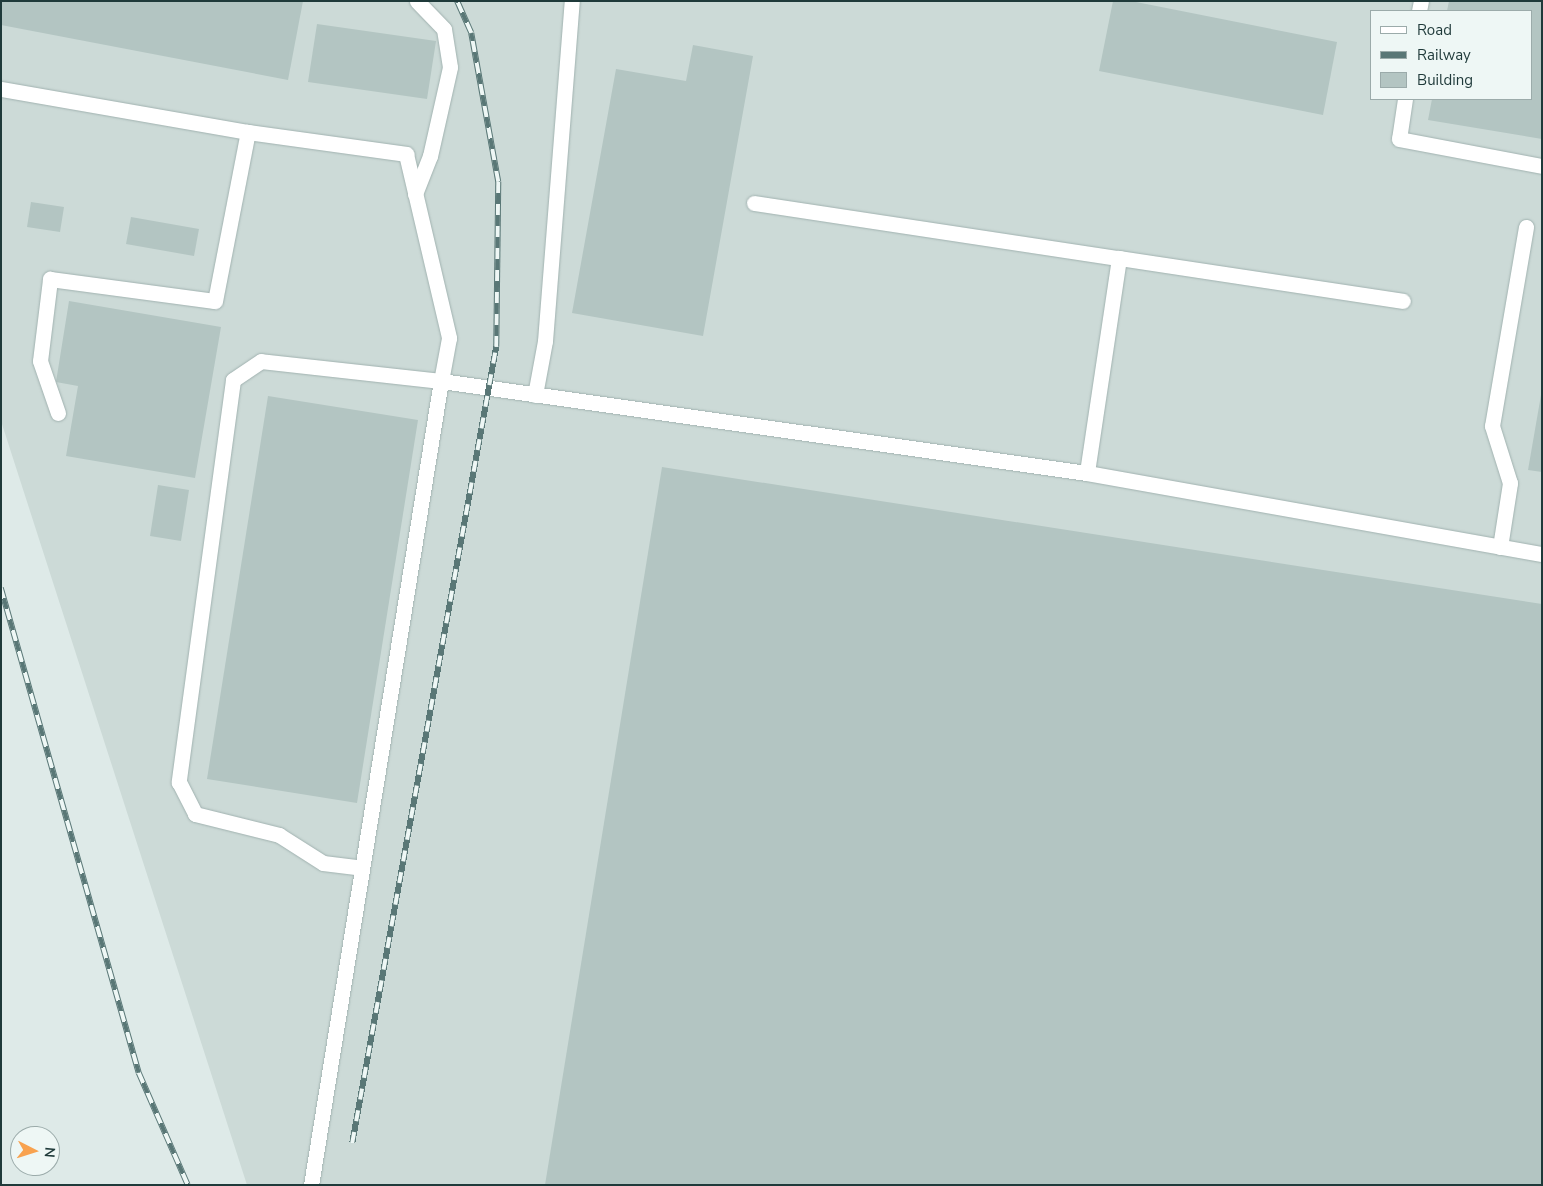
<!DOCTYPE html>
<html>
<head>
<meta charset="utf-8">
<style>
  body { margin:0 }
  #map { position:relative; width:1543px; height:1186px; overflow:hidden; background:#deeae8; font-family:"Nunito Sans",sans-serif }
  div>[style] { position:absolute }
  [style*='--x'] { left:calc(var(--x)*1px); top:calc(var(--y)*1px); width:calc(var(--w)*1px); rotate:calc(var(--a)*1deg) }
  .built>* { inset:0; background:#ccdad7 }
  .building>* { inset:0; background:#b3c5c2 }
  .roads { filter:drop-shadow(0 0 1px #a1b2b0) drop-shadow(0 0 1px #a1b2b0) }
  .minor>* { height:15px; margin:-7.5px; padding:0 7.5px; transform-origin:7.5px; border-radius:7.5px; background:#fff }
  .rail>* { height:5.5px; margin-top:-2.75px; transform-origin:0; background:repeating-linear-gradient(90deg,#eef7f5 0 11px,#597776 0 22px); box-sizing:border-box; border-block:1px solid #597776 }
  span { translate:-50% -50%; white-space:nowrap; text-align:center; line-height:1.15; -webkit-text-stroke:4px #eef7f5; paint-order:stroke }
  .frame { position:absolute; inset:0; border:2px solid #1f3a3a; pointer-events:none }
  .legend { position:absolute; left:1370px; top:10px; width:162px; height:90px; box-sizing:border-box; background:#eef7f5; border:1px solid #9babaa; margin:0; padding:6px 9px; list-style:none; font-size:15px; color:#1f3a3a }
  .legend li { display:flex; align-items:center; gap:10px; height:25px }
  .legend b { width:25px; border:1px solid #9babaa }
  .north { position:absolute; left:10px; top:1126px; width:50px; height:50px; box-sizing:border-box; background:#eef7f5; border:1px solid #9babaa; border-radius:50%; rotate:95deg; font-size:14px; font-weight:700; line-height:20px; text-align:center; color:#1f3a3a }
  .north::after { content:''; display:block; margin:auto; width:18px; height:22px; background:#f8a24f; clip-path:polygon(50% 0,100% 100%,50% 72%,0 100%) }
</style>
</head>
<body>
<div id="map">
  <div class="built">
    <i style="clip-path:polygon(evenodd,1px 1px,1542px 1px,1542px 1185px,247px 1185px,1px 421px,1px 1px,1372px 11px,1532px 11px,1532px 99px,1372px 99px,1372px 11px)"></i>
  </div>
  <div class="building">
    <i style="clip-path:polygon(1px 1px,303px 1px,288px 80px,1px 25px)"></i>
    <i style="clip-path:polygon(1113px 1px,1131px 1px,1337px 42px,1323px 115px,1099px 71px)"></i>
    <i style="clip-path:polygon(1449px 1px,1542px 1px,1542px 139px,1428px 120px,1432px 99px,1532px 99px,1532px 11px,1447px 11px)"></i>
    <i style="clip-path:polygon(317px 24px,436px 41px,427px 99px,308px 82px)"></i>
    <i style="clip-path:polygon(693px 45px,753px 56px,703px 336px,572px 313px,616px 69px,686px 81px)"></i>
    <i style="clip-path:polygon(31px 202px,64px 207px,60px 232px,27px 227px)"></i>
    <i style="clip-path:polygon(131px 217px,199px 229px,194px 256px,126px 244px)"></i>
    <i style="clip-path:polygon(69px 301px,221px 327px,195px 478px,66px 456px,78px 386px,56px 382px)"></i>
    <i style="clip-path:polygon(1541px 395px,1542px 395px,1542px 472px,1528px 470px)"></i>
    <i style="clip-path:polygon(268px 396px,418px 420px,357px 803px,207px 779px)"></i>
    <i style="clip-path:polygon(662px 467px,1542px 604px,1542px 1185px,545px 1185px)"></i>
    <i style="clip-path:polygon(158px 485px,189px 490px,181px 541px,150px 536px)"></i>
  </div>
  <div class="roads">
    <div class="minor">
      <i style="--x:1419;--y:11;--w:10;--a:-79"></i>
      <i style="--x:1;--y:89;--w:251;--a:9.9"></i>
      <i style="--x:1405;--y:99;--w:40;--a:98.5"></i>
      <i style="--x:1399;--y:139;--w:146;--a:10.7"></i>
      <i style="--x:415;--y:194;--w:41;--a:-68.5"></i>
      <i style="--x:430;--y:156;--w:91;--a:-77.3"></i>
      <i style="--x:450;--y:67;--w:38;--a:-99"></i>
      <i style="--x:444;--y:29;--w:39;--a:-134"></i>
      <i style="--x:754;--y:203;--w:369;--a:8.6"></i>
      <i style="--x:1119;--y:258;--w:217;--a:98.5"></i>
      <i style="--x:1119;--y:258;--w:287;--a:8.6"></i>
      <i style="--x:535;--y:395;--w:55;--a:-79.5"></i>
      <i style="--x:545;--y:341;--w:341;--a:-85.5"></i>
      <i style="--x:58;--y:413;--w:55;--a:-109.1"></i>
      <i style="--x:40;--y:361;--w:83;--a:-83"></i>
      <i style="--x:50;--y:279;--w:166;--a:7.6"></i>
      <i style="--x:215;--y:301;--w:172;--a:-79"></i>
      <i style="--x:248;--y:132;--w:160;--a:7.9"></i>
      <i style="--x:406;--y:154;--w:189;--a:76.8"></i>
      <i style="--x:449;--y:338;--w:44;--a:100.5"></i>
      <i style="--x:441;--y:381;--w:653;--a:8.11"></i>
      <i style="--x:1087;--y:473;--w:462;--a:10.1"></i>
      <i style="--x:1500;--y:547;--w:65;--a:-81.1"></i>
      <i style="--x:1510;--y:483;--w:60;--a:-107.5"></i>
      <i style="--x:1492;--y:426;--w:202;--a:-80.3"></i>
      <i style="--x:311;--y:1185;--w:814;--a:-80.82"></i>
      <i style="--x:441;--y:381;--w:181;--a:-173.7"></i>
      <i style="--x:261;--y:361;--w:34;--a:146"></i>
      <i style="--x:233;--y:380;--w:406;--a:97.7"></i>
      <i style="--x:179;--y:782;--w:36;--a:63"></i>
      <i style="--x:195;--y:814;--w:87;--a:14"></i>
      <i style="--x:279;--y:835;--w:52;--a:32.5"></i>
      <i style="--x:323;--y:863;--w:39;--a:7"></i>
    </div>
  </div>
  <div class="rail">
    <i style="--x:1;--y:588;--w:504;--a:74.12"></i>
    <i style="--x:139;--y:1073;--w:122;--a:66.4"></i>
    <i style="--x:352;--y:1143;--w:809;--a:-79.75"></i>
    <i style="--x:496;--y:347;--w:165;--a:-89.3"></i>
    <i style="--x:498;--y:182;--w:151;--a:-100.3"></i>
    <i style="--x:471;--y:33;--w:35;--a:-114"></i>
  </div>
  <div class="frame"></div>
  <ul class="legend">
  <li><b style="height:6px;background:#fff"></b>Road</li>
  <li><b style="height:6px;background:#597776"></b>Railway</li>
  <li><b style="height:14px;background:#b3c5c2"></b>Building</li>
  </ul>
  <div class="north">N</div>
</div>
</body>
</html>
